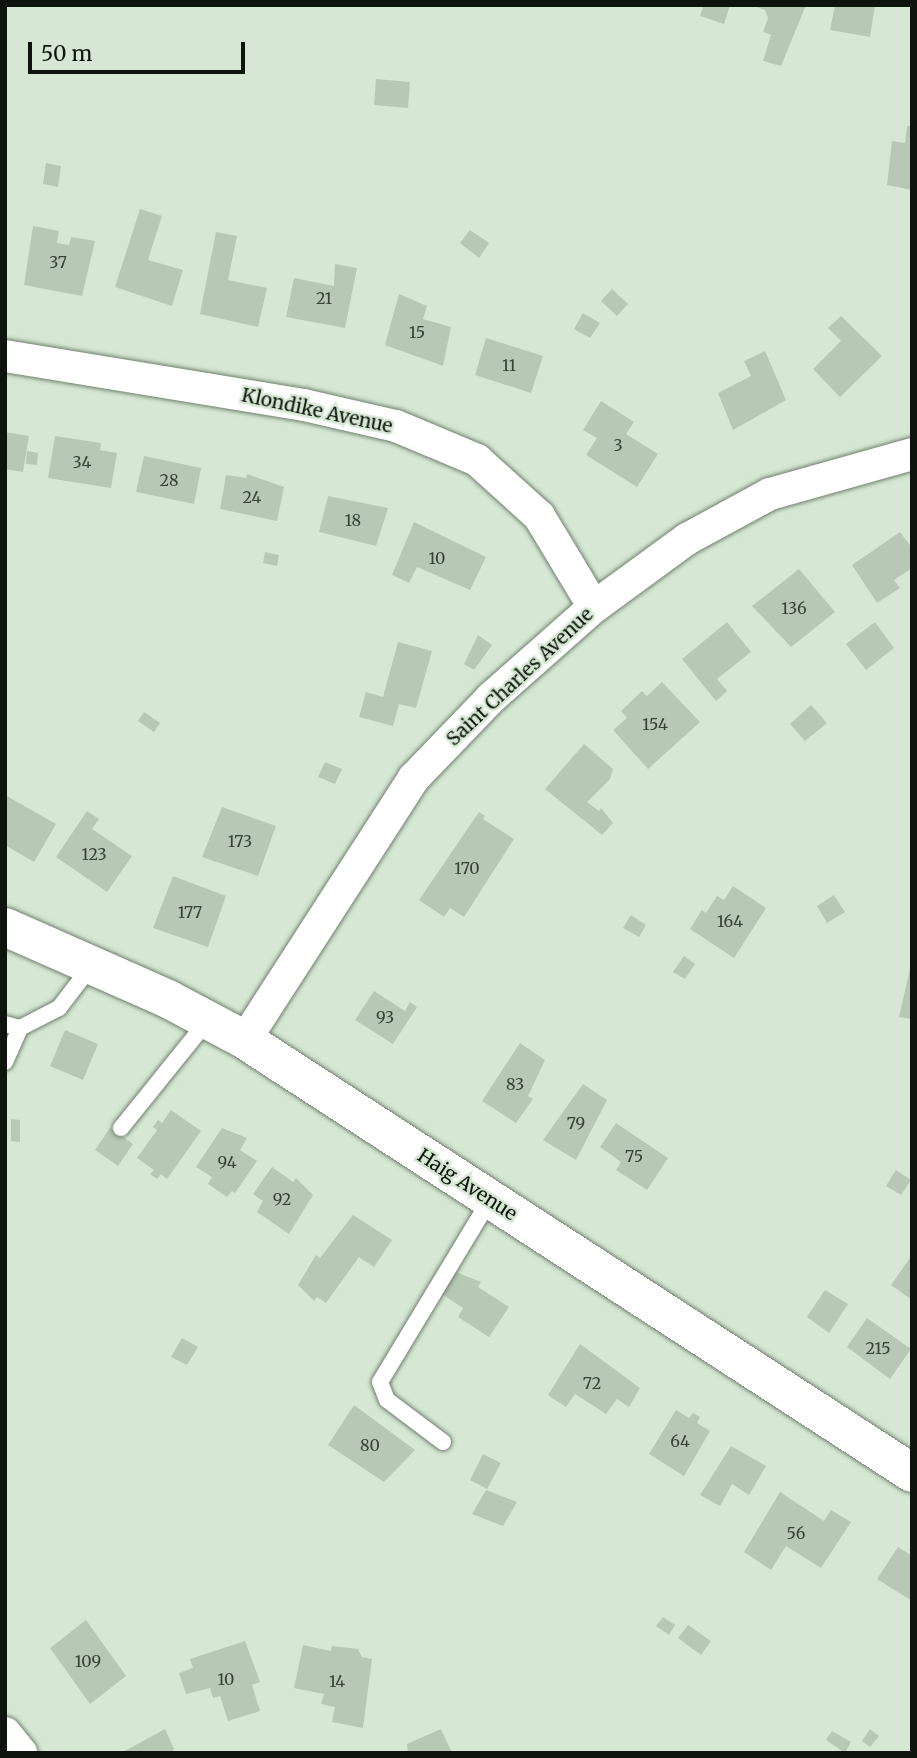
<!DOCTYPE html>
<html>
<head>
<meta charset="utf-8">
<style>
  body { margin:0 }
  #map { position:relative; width:917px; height:1758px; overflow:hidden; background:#d6e8d4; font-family:Merriweather,serif }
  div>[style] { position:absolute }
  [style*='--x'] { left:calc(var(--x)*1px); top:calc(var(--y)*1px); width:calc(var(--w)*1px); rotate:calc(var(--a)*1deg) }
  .building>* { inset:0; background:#b7c9b5 }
  .roads { filter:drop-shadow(0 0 2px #70806e) drop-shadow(0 0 2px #70806e) }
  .lane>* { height:16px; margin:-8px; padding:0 8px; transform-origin:8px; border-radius:8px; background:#fff }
  .street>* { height:32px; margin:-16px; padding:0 16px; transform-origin:16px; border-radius:16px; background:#fff }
  .secondary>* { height:38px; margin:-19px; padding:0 19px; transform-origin:19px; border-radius:19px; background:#fff }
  span { translate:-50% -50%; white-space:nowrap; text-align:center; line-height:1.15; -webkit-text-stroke:5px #d6e8d4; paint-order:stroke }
  .number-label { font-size:16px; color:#384137 }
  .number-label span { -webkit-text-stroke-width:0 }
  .street-label { font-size:19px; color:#0e140d }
  .frame { position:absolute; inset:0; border:7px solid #0e140d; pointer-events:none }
  .scale { position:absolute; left:28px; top:42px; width:217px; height:32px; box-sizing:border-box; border:4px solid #0e140d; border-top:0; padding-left:9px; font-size:21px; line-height:24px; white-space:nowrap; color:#0e140d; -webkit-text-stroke:5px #d6e8d4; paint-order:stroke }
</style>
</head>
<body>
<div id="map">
  <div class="building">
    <i style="clip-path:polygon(704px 5px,730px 5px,724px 24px,700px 16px)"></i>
    <i style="clip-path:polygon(751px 5px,806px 5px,781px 66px,763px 61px,771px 35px,763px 32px,768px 18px,765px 10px)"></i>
    <i style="clip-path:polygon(835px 5px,875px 5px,870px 37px,830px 30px)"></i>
    <i style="clip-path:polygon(376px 79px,410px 82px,408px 108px,374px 105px)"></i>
    <i style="clip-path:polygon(907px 126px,912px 126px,912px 190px,887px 185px,892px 141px,905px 143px)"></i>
    <i style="clip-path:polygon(46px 163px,61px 166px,58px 187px,43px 184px)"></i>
    <i style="clip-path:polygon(140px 209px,162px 216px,148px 260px,183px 270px,172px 306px,115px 287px)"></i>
    <i style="clip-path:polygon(33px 226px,59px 231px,57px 243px,69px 245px,71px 237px,95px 241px,82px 296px,24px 285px)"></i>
    <i style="clip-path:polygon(470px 230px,489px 243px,479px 258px,460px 243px)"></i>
    <i style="clip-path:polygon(216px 232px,237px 236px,228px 280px,267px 288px,258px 327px,200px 314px)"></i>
    <i style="clip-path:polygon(335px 264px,357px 268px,345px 328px,286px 317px,294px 278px,334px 286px)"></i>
    <i style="clip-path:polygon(612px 289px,628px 304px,617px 316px,601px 301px)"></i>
    <i style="clip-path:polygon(399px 294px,427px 306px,423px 319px,451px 327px,443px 366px,385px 345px)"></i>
    <i style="clip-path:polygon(583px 313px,600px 323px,590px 338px,574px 329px)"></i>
    <i style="clip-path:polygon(841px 316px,882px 356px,840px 397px,813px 369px,841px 341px,828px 328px)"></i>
    <i style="clip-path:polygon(486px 338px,543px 356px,531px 393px,475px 375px)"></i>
    <i style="clip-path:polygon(765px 351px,786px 400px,733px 430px,718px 393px,751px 376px,744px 361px)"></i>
    <i style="clip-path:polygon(601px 401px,634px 422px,626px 434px,658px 454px,637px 487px,586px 455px,597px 438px,583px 430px)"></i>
    <i style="clip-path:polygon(5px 432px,29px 436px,23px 472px,5px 469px)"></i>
    <i style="clip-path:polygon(55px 436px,101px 443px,100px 450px,117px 453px,111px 488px,48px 478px)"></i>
    <i style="clip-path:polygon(27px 451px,38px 453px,37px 465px,26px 464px)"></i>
    <i style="clip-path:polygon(144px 456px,201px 468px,194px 504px,136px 492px)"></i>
    <i style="clip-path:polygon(247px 474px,284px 487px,277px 521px,220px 509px,226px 475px,246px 478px)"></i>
    <i style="clip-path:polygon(328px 496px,388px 508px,376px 546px,319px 532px)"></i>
    <i style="clip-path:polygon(414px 522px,486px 557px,470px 590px,417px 567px,409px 583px,392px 575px)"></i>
    <i style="clip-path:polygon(900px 532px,912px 548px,912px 568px,894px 580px,900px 588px,877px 603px,852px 565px)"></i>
    <i style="clip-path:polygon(265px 552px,279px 555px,277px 566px,263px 563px)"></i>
    <i style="clip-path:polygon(799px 569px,835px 612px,791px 647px,752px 606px)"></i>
    <i style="clip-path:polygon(727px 622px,751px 652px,717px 679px,727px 691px,716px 701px,682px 659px)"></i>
    <i style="clip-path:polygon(875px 622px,894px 648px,866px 670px,846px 644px)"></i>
    <i style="clip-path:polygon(478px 635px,492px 645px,474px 670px,464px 664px)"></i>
    <i style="clip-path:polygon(398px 642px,432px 651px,416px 708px,399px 704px,393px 726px,359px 717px,366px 692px,383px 697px)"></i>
    <i style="clip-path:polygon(662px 682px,700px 722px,648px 769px,613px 730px,627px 718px,621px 711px,642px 691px,647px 696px)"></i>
    <i style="clip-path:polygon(811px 705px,827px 723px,805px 741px,790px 724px)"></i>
    <i style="clip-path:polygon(144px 712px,160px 723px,154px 732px,138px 721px)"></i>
    <i style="clip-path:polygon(584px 744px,613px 769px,610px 779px,587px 802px,599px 811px,601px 808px,613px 823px,602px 835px,545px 789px)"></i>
    <i style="clip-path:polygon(325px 762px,342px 769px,335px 784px,318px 777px)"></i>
    <i style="clip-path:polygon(5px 795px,56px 824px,34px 862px,5px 845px)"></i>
    <i style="clip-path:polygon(222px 807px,276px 826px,258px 876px,202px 857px)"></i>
    <i style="clip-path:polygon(87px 811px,99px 819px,92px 829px,132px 856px,107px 892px,56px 857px)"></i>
    <i style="clip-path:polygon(479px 812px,485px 816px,483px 819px,514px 839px,464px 917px,450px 908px,444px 917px,419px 900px)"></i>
    <i style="clip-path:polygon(173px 876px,226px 896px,208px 947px,153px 928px)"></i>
    <i style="clip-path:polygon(733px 886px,766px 908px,734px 958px,690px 929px,702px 910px,706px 913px,717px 896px,724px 900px)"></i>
    <i style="clip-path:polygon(834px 895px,845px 912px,827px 923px,817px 906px)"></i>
    <i style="clip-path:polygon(631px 915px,646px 925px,639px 937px,623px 928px)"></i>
    <i style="clip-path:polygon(684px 956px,695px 964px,685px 979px,673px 972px)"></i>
    <i style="clip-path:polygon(912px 960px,912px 1019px,899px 1017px)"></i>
    <i style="clip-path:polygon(374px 991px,405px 1011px,410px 1002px,417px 1007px,393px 1044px,355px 1020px)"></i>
    <i style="clip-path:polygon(65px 1030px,98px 1044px,83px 1080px,50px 1066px)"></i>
    <i style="clip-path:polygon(520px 1043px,545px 1060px,528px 1096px,533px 1099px,516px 1123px,482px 1101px)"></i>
    <i style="clip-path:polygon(583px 1084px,607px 1100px,576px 1160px,543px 1140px)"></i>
    <i style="clip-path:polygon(171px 1110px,201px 1131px,167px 1179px,161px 1174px,157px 1179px,150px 1174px,154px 1170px,137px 1158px,157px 1130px,153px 1127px,158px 1120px,162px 1123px)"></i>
    <i style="clip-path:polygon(11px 1119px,20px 1120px,20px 1142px,11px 1141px)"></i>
    <i style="clip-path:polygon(616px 1123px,668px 1158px,647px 1190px,616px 1170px,621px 1162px,600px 1147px)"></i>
    <i style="clip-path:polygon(110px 1128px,133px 1144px,118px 1166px,95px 1150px)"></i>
    <i style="clip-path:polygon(222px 1128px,247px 1138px,240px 1150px,257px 1161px,235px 1193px,232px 1191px,227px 1197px,208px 1184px,212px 1177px,196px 1167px)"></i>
    <i style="clip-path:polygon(272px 1167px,293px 1182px,296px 1178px,313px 1195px,289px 1234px,257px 1212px,263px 1201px,253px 1194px)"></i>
    <i style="clip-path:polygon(896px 1170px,911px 1180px,901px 1195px,886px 1186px)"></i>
    <i style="clip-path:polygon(353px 1215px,392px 1240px,374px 1267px,359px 1257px,326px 1303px,317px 1297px,314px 1301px,298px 1285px,316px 1255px,320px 1258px)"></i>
    <i style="clip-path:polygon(912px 1255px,912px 1300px,891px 1285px)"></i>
    <i style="clip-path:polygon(456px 1272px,481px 1282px,478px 1287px,509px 1307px,489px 1337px,458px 1317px,463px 1308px,442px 1294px)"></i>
    <i style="clip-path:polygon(825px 1290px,848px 1304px,829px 1333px,807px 1317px)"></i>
    <i style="clip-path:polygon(867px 1318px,911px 1349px,890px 1379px,847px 1347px)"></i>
    <i style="clip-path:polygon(182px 1338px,198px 1347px,187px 1365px,171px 1357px)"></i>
    <i style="clip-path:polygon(580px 1344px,640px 1388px,629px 1407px,617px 1399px,606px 1414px,575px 1394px,566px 1407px,548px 1395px)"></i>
    <i style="clip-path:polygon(354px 1405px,415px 1450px,384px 1482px,328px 1445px)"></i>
    <i style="clip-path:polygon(676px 1410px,689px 1418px,693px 1413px,700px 1417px,697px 1423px,710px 1431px,684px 1476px,649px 1454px)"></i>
    <i style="clip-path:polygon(731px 1446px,766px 1466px,749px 1495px,732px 1484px,720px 1506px,700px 1495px)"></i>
    <i style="clip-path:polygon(483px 1454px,501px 1463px,487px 1489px,470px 1480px)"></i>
    <i style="clip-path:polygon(486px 1490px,517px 1502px,503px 1526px,472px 1514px)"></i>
    <i style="clip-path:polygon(780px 1492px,824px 1521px,831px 1510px,851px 1522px,821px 1568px,786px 1546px,771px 1570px,744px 1552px)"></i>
    <i style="clip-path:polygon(898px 1547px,912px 1556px,912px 1601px,877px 1579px)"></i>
    <i style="clip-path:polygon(663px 1617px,675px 1625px,669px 1635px,656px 1626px)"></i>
    <i style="clip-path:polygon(86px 1620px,126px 1676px,90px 1704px,50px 1648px)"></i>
    <i style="clip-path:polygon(688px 1625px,711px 1641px,701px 1655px,678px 1638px)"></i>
    <i style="clip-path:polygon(245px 1641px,260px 1682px,252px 1685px,260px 1711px,228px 1721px,220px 1696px,213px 1698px,210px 1688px,186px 1694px,179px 1673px,193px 1668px,190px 1659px)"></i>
    <i style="clip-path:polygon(303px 1645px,331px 1651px,332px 1646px,358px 1649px,362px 1657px,372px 1659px,363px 1728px,332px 1722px,335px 1707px,321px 1704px,324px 1694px,294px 1688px)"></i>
    <i style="clip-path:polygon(165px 1729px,174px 1749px,171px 1753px,121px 1753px)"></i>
    <i style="clip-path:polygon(441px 1729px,452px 1753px,408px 1753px,407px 1744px)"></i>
    <i style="clip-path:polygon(870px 1729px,879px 1736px,870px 1747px,862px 1741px)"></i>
    <i style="clip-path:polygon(832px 1731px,851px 1742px,845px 1753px,826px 1740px)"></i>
  </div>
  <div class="roads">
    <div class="lane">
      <i style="--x:5;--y:1024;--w:16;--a:15"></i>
      <i style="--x:20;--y:1028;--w:44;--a:-27.1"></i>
      <i style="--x:59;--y:1008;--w:54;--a:-52.5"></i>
      <i style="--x:5;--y:1062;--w:37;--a:-66"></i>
      <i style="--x:121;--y:1128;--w:139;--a:-51.1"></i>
      <i style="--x:443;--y:1442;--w:70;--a:-143.1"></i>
      <i style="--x:387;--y:1400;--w:19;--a:-111"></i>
      <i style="--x:380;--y:1382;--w:213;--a:-58.9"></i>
    </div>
    <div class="street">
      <i style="--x:5;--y:356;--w:303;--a:9.3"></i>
      <i style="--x:304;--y:405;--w:94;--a:12.9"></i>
      <i style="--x:396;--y:426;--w:88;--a:22.8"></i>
      <i style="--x:477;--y:460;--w:84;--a:42.1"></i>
      <i style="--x:539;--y:516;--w:106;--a:58.9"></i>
      <i style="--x:245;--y:1040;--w:312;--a:-57.2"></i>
      <i style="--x:414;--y:778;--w:111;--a:-46.1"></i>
      <i style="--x:491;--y:698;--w:137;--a:-41.5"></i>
      <i style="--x:594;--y:607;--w:115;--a:-36.2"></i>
      <i style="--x:687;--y:539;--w:94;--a:-28.5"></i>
      <i style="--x:770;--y:494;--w:148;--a:-15.7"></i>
      <i style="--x:5;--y:1733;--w:26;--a:51"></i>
    </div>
    <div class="secondary">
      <i style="--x:5;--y:927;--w:178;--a:23.8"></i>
      <i style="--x:168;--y:999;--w:87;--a:28"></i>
      <i style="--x:245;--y:1040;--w:795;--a:32.99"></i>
    </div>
  </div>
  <div class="number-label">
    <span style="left:58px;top:262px">37</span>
    <span style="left:324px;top:298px">21</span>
    <span style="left:417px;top:332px">15</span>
    <span style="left:509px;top:365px">11</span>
    <span style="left:618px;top:445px">3</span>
    <span style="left:82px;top:462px">34</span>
    <span style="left:169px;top:480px">28</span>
    <span style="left:252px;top:497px">24</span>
    <span style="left:353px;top:520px">18</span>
    <span style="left:437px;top:558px">10</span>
    <span style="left:794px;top:608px">136</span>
    <span style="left:655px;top:724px">154</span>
    <span style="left:240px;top:841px">173</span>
    <span style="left:94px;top:854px">123</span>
    <span style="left:467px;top:868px">170</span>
    <span style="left:190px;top:912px">177</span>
    <span style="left:730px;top:921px">164</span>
    <span style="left:385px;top:1017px">93</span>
    <span style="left:515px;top:1084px">83</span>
    <span style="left:576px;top:1123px">79</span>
    <span style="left:634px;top:1156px">75</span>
    <span style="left:227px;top:1162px">94</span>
    <span style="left:282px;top:1199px">92</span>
    <span style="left:878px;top:1348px">215</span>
    <span style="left:592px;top:1383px">72</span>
    <span style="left:680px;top:1441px">64</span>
    <span style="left:370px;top:1445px">80</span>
    <span style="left:796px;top:1533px">56</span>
    <span style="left:88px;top:1661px">109</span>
    <span style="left:226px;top:1679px">10</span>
    <span style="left:337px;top:1681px">14</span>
  </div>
  <div class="street-label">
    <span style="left:317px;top:411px;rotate:12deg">Klondike Avenue</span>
    <span style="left:520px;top:677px;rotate:-43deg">Saint Charles Avenue</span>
    <span style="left:467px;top:1185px;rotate:33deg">Haig Avenue</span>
  </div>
  <div class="frame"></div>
  <div class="scale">50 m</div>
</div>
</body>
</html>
